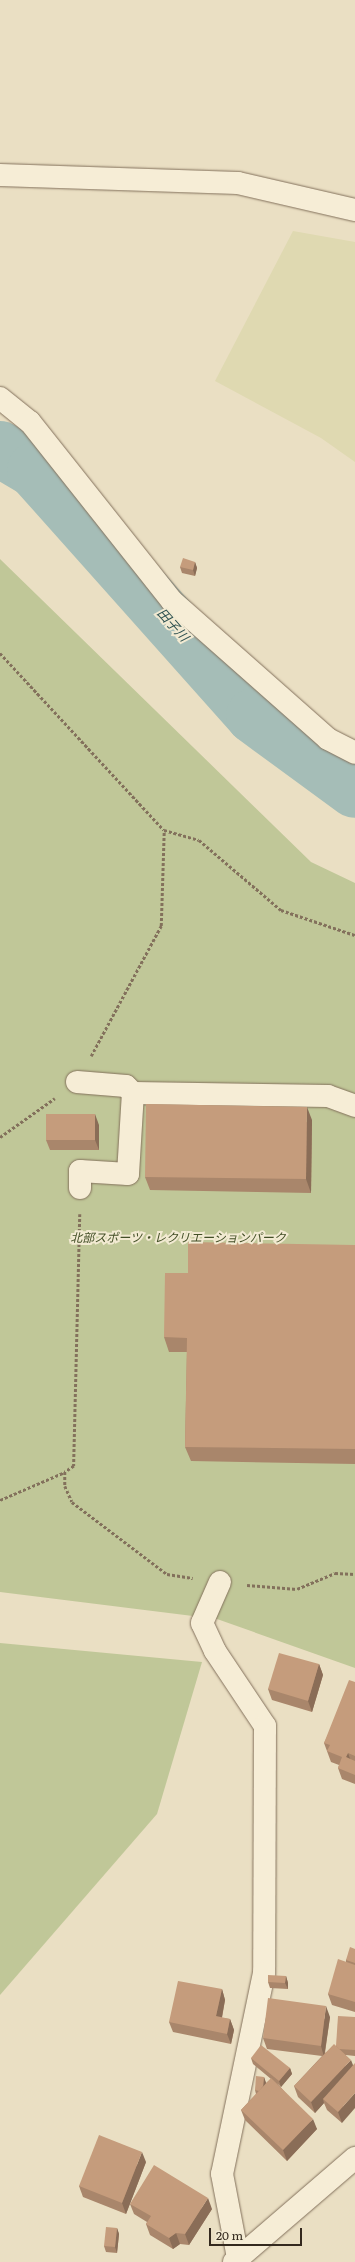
<!DOCTYPE html>
<html>
<head>
<meta charset="utf-8">
<style>
  body { margin:0 }
  #map { position:relative; width:355px; height:2262px; overflow:hidden; background:#eadfc3; font-family:Literata,"Noto Sans JP",serif }
  div>[style] { position:absolute }
  [style*='--x'] { left:calc(var(--x)*1px); top:calc(var(--y)*1px); width:calc(var(--w)*1px); rotate:calc(var(--a)*1deg) }
  .farmland>* { inset:0; background:#dfd9b1 }
  .green>* { inset:0; background:#c0c798 }
  .river>* { height:56px; margin:-28px; padding:0 28px; transform-origin:28px; border-radius:28px; background:#a5bdb7 }
  .path>* { height:2.5px; margin-top:-1.25px; transform-origin:0; background:repeating-linear-gradient(90deg,#83715c 0 3px,transparent 0 5px) }
  .roads { filter:drop-shadow(0 0 1px #83715c) drop-shadow(0 0 1px #83715c) }
  .minor>* { height:22px; margin:-11px; padding:0 11px; transform-origin:11px; border-radius:11px; background:#f6edd6 }
  .wall>* { inset:0; background:#a9866b }
  .shaded-wall>* { inset:0; background:#8a6d57 }
  .building>* { inset:0; background:#c59c7c }
  span { translate:-50% -50%; white-space:nowrap; text-align:center; line-height:1.15; -webkit-text-stroke:4px #f2ead2; paint-order:stroke }
  .park-label { font-size:12px; color:#434f27; font-style:italic }
  .water-label { font-size:13px; color:#2f5251; font-style:italic }
  .scale { position:absolute; left:209px; top:2228px; width:93px; height:18px; box-sizing:border-box; border:2px solid #34291e; border-top:0; padding-left:5px; font-size:12px; line-height:14px; white-space:nowrap; color:#34291e; -webkit-text-stroke:3px #f2ead2; paint-order:stroke }
</style>
</head>
<body>
<div id="map">
  <div class="farmland">
    <i style="clip-path:polygon(293px 231px,355px 242px,355px 462px,321px 438px,215px 381px)"></i>
  </div>
  <div class="green">
    <i style="clip-path:polygon(0 559px,311px 862px,355px 883px,355px 1668px,217px 1619px,0 1592px)"></i>
    <i style="clip-path:polygon(0 1643px,202px 1662px,157px 1814px,0 1995px)"></i>
  </div>
  <div class="river">
    <i style="--x:0;--y:449;--w:41;--a:31"></i>
    <i style="--x:35;--y:470;--w:329;--a:48.3"></i>
    <i style="--x:254;--y:716;--w:125;--a:36.2"></i>
  </div>
  <div class="path">
    <i style="--x:0;--y:653;--w:241;--a:47.2"></i>
    <i style="--x:164;--y:830;--w:36;--a:16"></i>
    <i style="--x:199;--y:840;--w:108;--a:40.5"></i>
    <i style="--x:281;--y:910;--w:78;--a:18.7"></i>
    <i style="--x:91;--y:1056;--w:148;--a:-61.7"></i>
    <i style="--x:161;--y:926;--w:95;--a:-88.2"></i>
    <i style="--x:0;--y:1137;--w:67;--a:-35.3"></i>
    <i style="--x:80;--y:1214;--w:252;--a:91.4"></i>
    <i style="--x:74;--y:1466;--w:11;--a:146"></i>
    <i style="--x:65;--y:1472;--w:14;--a:90"></i>
    <i style="--x:65;--y:1486;--w:17;--a:66"></i>
    <i style="--x:72;--y:1502;--w:119;--a:37.2"></i>
    <i style="--x:167;--y:1574;--w:26;--a:9"></i>
    <i style="--x:0;--y:1500;--w:71;--a:-23.3"></i>
    <i style="--x:247;--y:1585;--w:50;--a:4.6"></i>
    <i style="--x:297;--y:1589;--w:41;--a:-22.8"></i>
    <i style="--x:335;--y:1573;--w:20;--a:3"></i>
  </div>
  <div class="roads">
    <div class="minor">
      <i style="--x:0;--y:175;--w:238;--a:1.9"></i>
      <i style="--x:238;--y:183;--w:120;--a:13"></i>
      <i style="--x:0;--y:398;--w:38;--a:39"></i>
      <i style="--x:30;--y:422;--w:228;--a:51.6"></i>
      <i style="--x:172;--y:601;--w:208;--a:41.5"></i>
      <i style="--x:328;--y:739;--w:30;--a:27"></i>
      <i style="--x:77;--y:1082;--w:49;--a:4.7"></i>
      <i style="--x:126;--y:1086;--w:10;--a:45"></i>
      <i style="--x:80;--y:1188;--w:17;--a:-90"></i>
      <i style="--x:80;--y:1171;--w:48;--a:3.6"></i>
      <i style="--x:128;--y:1174;--w:81;--a:-86.5"></i>
      <i style="--x:133;--y:1093;--w:195;--a:0.9"></i>
      <i style="--x:328;--y:1096;--w:29;--a:20"></i>
      <i style="--x:220;--y:1582;--w:45;--a:113.7"></i>
      <i style="--x:202;--y:1623;--w:31;--a:65"></i>
      <i style="--x:215;--y:1651;--w:90;--a:56.3"></i>
      <i style="--x:265;--y:1726;--w:247;--a:90.2"></i>
      <i style="--x:264;--y:1973;--w:205;--a:101.8"></i>
      <i style="--x:222;--y:2174;--w:86;--a:79.2"></i>
      <i style="--x:234;--y:2262;--w:160;--a:-40.7"></i>
    </div>
  </div>
  <div class="wall">
    <i style="clip-path:polygon(195px 562px,197px 568px,195px 576px,182px 573px,180px 567px)"></i>
    <i style="clip-path:polygon(312px 1120px,311px 1193px,150px 1190px,145px 1177px)"></i>
    <i style="clip-path:polygon(99px 1125px,99px 1150px,50px 1150px,46px 1140px)"></i>
    <i style="clip-path:polygon(355px 1245px,355px 1464px,191px 1461px,185px 1447px,187px 1352px,169px 1352px,164px 1337px,188px 1273px)"></i>
    <i style="clip-path:polygon(319px 1664px,323px 1675px,312px 1712px,272px 1700px,268px 1689px)"></i>
    <i style="clip-path:polygon(355px 1682px,355px 1784px,342px 1779px,338px 1768px,339px 1765px,331px 1762px,324px 1743px)"></i>
    <i style="clip-path:polygon(355px 1949px,355px 2012px,332px 2005px,328px 1994px,346px 1962px,346px 1960px)"></i>
    <i style="clip-path:polygon(286px 1976px,288px 1983px,288px 1989px,270px 1988px,268px 1982px)"></i>
    <i style="clip-path:polygon(222px 1989px,225px 2000px,222px 2018px,230px 2019px,234px 2030px,231px 2044px,173px 2032px,169px 2022px)"></i>
    <i style="clip-path:polygon(330px 2017px,325px 2053px,336px 2046px,355px 2017px,355px 2056px,346px 2055px,342px 2123px,327px 2110px,324px 2103px,315px 2113px,298px 2097px,294px 2086px,322px 2056px,267px 2049px,263px 2038px)"></i>
    <i style="clip-path:polygon(251px 2058px,290px 2068px,292px 2074px,281px 2087px,277px 2083px,317px 2129px,287px 2161px,245px 2120px,241px 2110px,256px 2094px,255px 2090px,264px 2077px,266px 2083px,271px 2079px,253px 2064px)"></i>
    <i style="clip-path:polygon(146px 2162px,126px 2214px,83px 2197px,79px 2186px)"></i>
    <i style="clip-path:polygon(130px 2204px,212px 2209px,189px 2245px,180px 2244px,173px 2249px,150px 2235px,146px 2224px,147px 2222px,134px 2214px)"></i>
    <i style="clip-path:polygon(117px 2228px,119px 2234px,117px 2253px,106px 2252px,104px 2246px)"></i>
  </div>
  <div class="shaded-wall">
    <i style="clip-path:polygon(195px 562px,197px 568px,195px 576px,193px 570px)"></i>
    <i style="clip-path:polygon(307px 1107px,312px 1120px,311px 1193px,306px 1179px)"></i>
    <i style="clip-path:polygon(95px 1114px,99px 1125px,99px 1150px,95px 1140px)"></i>
    <i style="clip-path:polygon(319px 1664px,323px 1675px,312px 1712px,308px 1701px)"></i>
    <i style="clip-path:polygon(348px 1753px,352px 1764px,346px 1757px)"></i>
    <i style="clip-path:polygon(286px 1976px,288px 1983px,288px 1989px,285px 1983px)"></i>
    <i style="clip-path:polygon(222px 1989px,225px 2000px,220px 2027px,216px 2016px)"></i>
    <i style="clip-path:polygon(326px 2006px,330px 2017px,324px 2057px,321px 2046px)"></i>
    <i style="clip-path:polygon(230px 2019px,234px 2030px,231px 2044px,227px 2034px)"></i>
    <i style="clip-path:polygon(351px 2060px,355px 2070px,323px 2099px,324px 2103px,315px 2113px,311px 2102px)"></i>
    <i style="clip-path:polygon(290px 2068px,292px 2074px,281px 2087px,279px 2081px)"></i>
    <i style="clip-path:polygon(264px 2077px,266px 2083px,263px 2091px)"></i>
    <i style="clip-path:polygon(355px 2093px,355px 2108px,342px 2123px,338px 2112px)"></i>
    <i style="clip-path:polygon(313px 2119px,317px 2129px,287px 2161px,283px 2150px)"></i>
    <i style="clip-path:polygon(142px 2152px,146px 2162px,126px 2214px,122px 2203px)"></i>
    <i style="clip-path:polygon(208px 2198px,212px 2209px,189px 2245px,185px 2234px)"></i>
    <i style="clip-path:polygon(117px 2228px,119px 2234px,117px 2253px,115px 2247px)"></i>
    <i style="clip-path:polygon(176px 2233px,180px 2244px,173px 2249px,169px 2238px)"></i>
  </div>
  <div class="building">
    <i style="clip-path:polygon(183px 558px,195px 562px,193px 570px,180px 567px)"></i>
    <i style="clip-path:polygon(146px 1104px,307px 1107px,306px 1179px,145px 1177px)"></i>
    <i style="clip-path:polygon(46px 1114px,95px 1114px,95px 1140px,46px 1140px)"></i>
    <i style="clip-path:polygon(188px 1242px,355px 1245px,355px 1449px,185px 1447px,187px 1338px,164px 1337px,165px 1273px,188px 1273px)"></i>
    <i style="clip-path:polygon(279px 1653px,319px 1664px,308px 1701px,268px 1689px)"></i>
    <i style="clip-path:polygon(349px 1680px,355px 1682px,355px 1756px,348px 1753px,346px 1757px,355px 1761px,355px 1775px,338px 1768px,342px 1757px,327px 1751px,330px 1745px,324px 1743px)"></i>
    <i style="clip-path:polygon(350px 1947px,355px 1949px,355px 1963px,346px 1960px)"></i>
    <i style="clip-path:polygon(338px 1959px,355px 1965px,355px 2002px,328px 1994px)"></i>
    <i style="clip-path:polygon(268px 1975px,286px 1976px,285px 1983px,268px 1982px)"></i>
    <i style="clip-path:polygon(178px 1981px,222px 1989px,216px 2016px,230px 2019px,227px 2034px,169px 2022px)"></i>
    <i style="clip-path:polygon(268px 1998px,326px 2006px,321px 2046px,263px 2038px)"></i>
    <i style="clip-path:polygon(338px 2016px,355px 2017px,355px 2050px,339px 2049px,336px 2046px)"></i>
    <i style="clip-path:polygon(334px 2044px,351px 2060px,311px 2102px,294px 2086px)"></i>
    <i style="clip-path:polygon(261px 2045px,290px 2068px,279px 2081px,251px 2058px)"></i>
    <i style="clip-path:polygon(355px 2063px,355px 2093px,338px 2112px,323px 2099px)"></i>
    <i style="clip-path:polygon(256px 2076px,264px 2077px,263px 2086px,259px 2091px,255px 2090px)"></i>
    <i style="clip-path:polygon(271px 2078px,313px 2119px,283px 2150px,241px 2110px)"></i>
    <i style="clip-path:polygon(99px 2135px,142px 2152px,122px 2203px,79px 2186px)"></i>
    <i style="clip-path:polygon(154px 2165px,208px 2198px,185px 2234px,176px 2233px,169px 2238px,146px 2224px,151px 2216px,130px 2204px)"></i>
    <i style="clip-path:polygon(106px 2227px,117px 2228px,115px 2247px,104px 2246px)"></i>
  </div>
  <div class="park-label">
    <span style="left:178px;top:1238px">北部スポーツ・レクリエーションパーク</span>
  </div>
  <div class="water-label">
    <span style="left:173px;top:625px;rotate:48deg">田子川</span>
  </div>
  <div class="scale">20 m</div>
</div>
</body>
</html>
